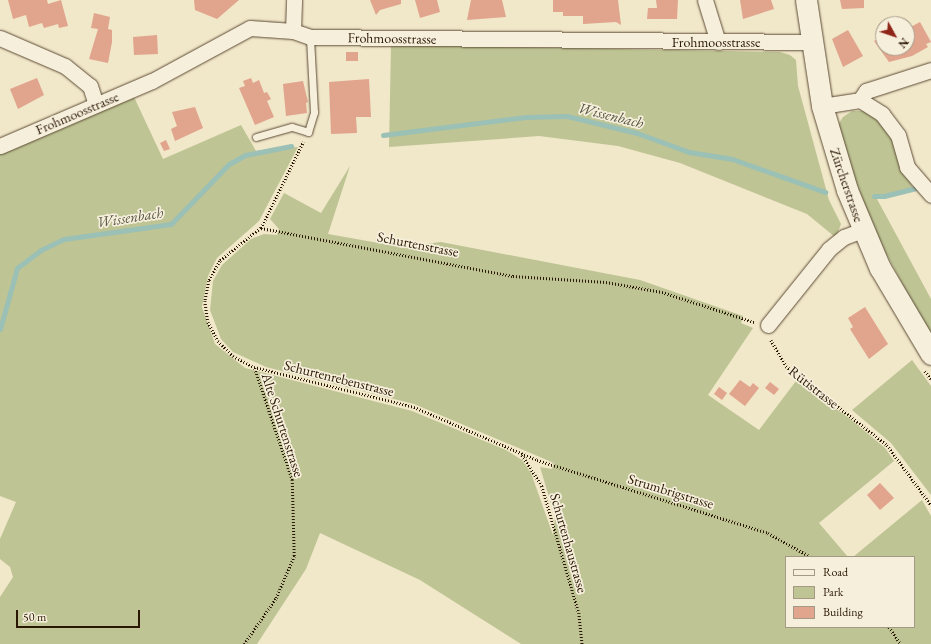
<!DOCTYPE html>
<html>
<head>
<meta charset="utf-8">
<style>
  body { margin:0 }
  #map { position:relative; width:931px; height:644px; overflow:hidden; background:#f1e7c9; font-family:"EB Garamond",serif }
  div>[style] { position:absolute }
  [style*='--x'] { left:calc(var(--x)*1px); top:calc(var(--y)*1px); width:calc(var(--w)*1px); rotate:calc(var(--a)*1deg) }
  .green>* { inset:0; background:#bec494 }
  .stream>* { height:5px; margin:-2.5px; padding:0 2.5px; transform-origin:2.5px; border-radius:2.5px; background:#9bc0b5 }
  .building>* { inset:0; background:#e1a48d }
  .path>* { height:2.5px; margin-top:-1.25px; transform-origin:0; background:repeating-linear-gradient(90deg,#2a1702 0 1px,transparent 0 3px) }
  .roads { filter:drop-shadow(0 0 1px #5c4b34) drop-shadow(0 0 1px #5c4b34) }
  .service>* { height:7px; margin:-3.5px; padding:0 3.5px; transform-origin:3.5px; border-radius:3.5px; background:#f6efdc }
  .minor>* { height:15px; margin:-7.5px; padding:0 7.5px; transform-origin:7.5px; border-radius:7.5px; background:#f6efdc }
  .secondary>* { height:21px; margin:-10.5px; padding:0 10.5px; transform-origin:10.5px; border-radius:10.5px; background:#f6efdc }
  span { translate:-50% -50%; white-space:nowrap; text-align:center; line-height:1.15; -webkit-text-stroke:3.5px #f6efdc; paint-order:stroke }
  .street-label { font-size:14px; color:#2a1702 }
  .water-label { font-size:15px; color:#525241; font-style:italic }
  .legend { position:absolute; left:785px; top:556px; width:130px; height:72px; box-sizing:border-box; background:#f6efdc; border:1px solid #a49985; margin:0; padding:5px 7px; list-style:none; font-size:12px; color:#2a1702 }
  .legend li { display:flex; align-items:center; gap:8px; height:20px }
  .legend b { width:20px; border:1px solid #a49985 }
  .north { position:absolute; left:875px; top:16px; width:40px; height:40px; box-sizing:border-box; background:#f6efdc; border:1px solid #a49985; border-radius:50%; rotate:130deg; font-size:11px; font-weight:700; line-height:16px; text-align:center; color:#2a1702 }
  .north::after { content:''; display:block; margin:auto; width:14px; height:18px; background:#8f2418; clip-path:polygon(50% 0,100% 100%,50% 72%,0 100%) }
  .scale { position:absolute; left:16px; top:610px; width:124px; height:18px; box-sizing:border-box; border:2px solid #2a1702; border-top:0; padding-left:5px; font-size:12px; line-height:14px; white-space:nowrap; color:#2a1702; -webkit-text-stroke:3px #f6efdc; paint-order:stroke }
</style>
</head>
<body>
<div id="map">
  <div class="green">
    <i style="clip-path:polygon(391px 45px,780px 52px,790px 55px,796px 60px,798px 86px,829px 200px,841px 224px,838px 232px,835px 237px,807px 214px,680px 163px,618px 146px,539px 136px,389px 147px)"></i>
    <i style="clip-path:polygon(134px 97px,163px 159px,241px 125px,256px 151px,298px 147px,259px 221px,217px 258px,208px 276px,202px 307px,215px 344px,245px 368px,412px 411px,506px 450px,522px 460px,531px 473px,553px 535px,555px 517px,540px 467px,552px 469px,554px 463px,414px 404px,266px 367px,233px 352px,221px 339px,210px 310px,213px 281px,222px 265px,251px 239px,264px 234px,277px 235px,279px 229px,270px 219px,284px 193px,321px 213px,350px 166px,328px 234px,401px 247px,441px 242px,640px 280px,743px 316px,741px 323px,753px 328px,708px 395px,759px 430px,796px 381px,849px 418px,885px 448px,894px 461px,819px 523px,848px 557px,786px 557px,786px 627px,914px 627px,914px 557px,853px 557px,922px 500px,931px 516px,931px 644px,521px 644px,420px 580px,320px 533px,306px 569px,257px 644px,0 644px,0 597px,13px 577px,10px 567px,0 559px,0 539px,16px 502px,0 496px,0 154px)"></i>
    <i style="clip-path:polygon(852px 111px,864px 111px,876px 116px,891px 137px,903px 171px,914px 189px,877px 199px,931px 299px,931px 337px,875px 233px,850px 165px,838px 125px,843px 117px)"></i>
    <i style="clip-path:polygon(912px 360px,931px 386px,931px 495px,891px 443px,852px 410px)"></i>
  </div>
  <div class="stream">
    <i style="--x:383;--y:135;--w:144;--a:-7.2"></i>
    <i style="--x:526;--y:117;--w:41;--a:-1.4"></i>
    <i style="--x:567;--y:116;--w:72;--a:13.7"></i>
    <i style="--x:637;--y:133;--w:55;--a:20.1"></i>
    <i style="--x:689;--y:152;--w:44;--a:9.2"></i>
    <i style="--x:732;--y:159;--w:99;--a:19.5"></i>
    <i style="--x:874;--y:196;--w:10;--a:0"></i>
    <i style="--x:884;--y:196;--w:32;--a:-14"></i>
    <i style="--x:0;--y:329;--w:63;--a:-74.4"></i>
    <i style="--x:17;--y:268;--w:30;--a:-37"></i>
    <i style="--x:41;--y:250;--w:25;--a:-26"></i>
    <i style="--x:64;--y:239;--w:108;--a:-8"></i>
    <i style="--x:171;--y:224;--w:83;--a:-46"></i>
    <i style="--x:229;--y:164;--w:18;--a:-29"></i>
    <i style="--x:245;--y:155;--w:47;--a:-11.1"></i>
  </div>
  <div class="building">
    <i style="clip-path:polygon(8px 0,47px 0,48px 4px,61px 0,68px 26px,59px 28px,58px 24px,44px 28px,42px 23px,29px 27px,26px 15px,13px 19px)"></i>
    <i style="clip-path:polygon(194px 0,239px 0,217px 19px,195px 10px)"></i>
    <i style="clip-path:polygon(370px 0,401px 0,401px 4px,380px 10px,376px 15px)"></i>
    <i style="clip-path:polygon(415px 0,437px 0,440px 12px,420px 18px)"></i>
    <i style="clip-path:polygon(471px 0,502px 0,506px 17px,467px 20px)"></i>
    <i style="clip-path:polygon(553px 0,618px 0,621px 25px,616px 22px,583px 24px,583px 16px,563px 16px,563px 12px,553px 12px)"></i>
    <i style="clip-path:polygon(656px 0,678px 0,677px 19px,647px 19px,648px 8px,657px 8px)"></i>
    <i style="clip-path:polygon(740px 0,771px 0,774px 9px,743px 19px)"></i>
    <i style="clip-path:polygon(840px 0,864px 0,864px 8px,842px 9px)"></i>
    <i style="clip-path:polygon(94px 13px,110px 17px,108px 29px,112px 30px,112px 42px,108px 63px,89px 59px,98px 29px,91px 28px)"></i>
    <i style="clip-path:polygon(920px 22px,931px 42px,926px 44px,928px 47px,912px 56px,889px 62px,874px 41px,883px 36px,883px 48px,907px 48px,907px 29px)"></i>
    <i style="clip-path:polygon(848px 30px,863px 56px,843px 67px,832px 39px)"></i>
    <i style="clip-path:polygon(157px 35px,158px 54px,134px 55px,133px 37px)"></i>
    <i style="clip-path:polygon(346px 52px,358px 52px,358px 61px,346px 61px)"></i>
    <i style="clip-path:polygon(37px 78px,44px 95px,18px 109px,10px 89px)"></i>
    <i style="clip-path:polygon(251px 78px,253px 83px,259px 80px,264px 93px,267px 92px,271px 99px,267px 101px,274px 117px,255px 125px,239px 88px,245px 86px,243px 81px)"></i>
    <i style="clip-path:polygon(369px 79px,371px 117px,356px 117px,357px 133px,331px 134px,329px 82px)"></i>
    <i style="clip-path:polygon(303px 81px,308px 102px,306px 103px,307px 113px,286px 116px,283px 84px)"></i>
    <i style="clip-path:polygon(195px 107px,203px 128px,175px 141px,171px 129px,177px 126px,172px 112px)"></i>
    <i style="clip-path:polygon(166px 140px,170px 149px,164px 151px,160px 143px)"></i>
    <i style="clip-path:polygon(865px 307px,888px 344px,869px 359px,850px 329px,853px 327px,848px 318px)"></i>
    <i style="clip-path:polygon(740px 380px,750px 387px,753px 383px,759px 388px,745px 406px,729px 394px)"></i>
    <i style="clip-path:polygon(770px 382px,779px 389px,774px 395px,765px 388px)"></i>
    <i style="clip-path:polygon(719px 387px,727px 393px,722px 400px,714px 394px)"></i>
    <i style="clip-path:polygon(880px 483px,894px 498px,880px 510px,867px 495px)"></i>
  </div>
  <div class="path">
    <i style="--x:261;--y:228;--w:53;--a:141.2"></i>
    <i style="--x:220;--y:261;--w:23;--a:119"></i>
    <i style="--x:209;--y:281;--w:20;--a:101"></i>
    <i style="--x:205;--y:301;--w:21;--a:82"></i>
    <i style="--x:208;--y:322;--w:21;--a:62"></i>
    <i style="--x:218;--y:341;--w:21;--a:45"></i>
    <i style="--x:233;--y:356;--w:24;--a:28"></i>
    <i style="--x:254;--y:367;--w:165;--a:14"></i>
    <i style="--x:414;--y:407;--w:134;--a:23.3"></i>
    <i style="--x:537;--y:460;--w:242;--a:17.5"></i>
    <i style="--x:768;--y:533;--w:49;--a:29.2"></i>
    <i style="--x:261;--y:228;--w:257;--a:10.8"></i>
    <i style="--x:513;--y:276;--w:93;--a:3.7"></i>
    <i style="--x:606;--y:282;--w:57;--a:10.1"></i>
    <i style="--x:662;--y:292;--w:97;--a:18.1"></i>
    <i style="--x:261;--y:228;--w:96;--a:-64"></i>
    <i style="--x:771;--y:340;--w:30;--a:60"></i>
    <i style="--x:786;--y:366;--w:128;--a:38"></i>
    <i style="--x:887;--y:445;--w:74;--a:53.7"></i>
    <i style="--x:925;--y:371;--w:10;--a:53"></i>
    <i style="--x:522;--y:455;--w:37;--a:57"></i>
    <i style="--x:542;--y:486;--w:132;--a:73.8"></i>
    <i style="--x:579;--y:613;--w:31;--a:84"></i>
    <i style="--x:889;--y:627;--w:21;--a:55"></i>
    <i style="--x:244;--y:644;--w:56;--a:-55.2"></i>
    <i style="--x:276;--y:598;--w:46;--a:-66.8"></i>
    <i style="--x:294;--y:556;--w:76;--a:-91.5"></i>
    <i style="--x:292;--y:480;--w:119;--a:-108.6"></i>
  </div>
  <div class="roads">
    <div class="service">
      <i style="--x:256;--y:137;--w:37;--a:-16"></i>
      <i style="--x:292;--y:127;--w:17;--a:17"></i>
      <i style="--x:308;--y:132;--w:21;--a:-73"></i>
      <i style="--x:314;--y:112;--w:75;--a:-93.1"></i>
    </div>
    <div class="minor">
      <i style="--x:705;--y:0;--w:44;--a:72.8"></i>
      <i style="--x:293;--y:31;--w:31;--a:-88"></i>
      <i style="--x:0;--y:38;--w:71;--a:23.3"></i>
      <i style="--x:65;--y:66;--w:32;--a:39"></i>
      <i style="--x:90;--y:86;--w:19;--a:72"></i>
      <i style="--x:860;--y:100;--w:11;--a:-56"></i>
      <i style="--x:866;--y:91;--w:68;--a:-17.9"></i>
      <i style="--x:822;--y:106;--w:38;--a:-9"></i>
      <i style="--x:860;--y:100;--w:26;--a:32"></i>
      <i style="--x:882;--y:114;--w:26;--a:53"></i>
      <i style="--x:898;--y:135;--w:33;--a:74"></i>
      <i style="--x:907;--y:167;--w:37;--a:49"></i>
      <i style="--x:0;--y:146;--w:165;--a:-23.2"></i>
      <i style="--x:152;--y:81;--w:111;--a:-28.4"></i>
      <i style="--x:250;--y:28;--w:43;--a:4"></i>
      <i style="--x:293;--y:31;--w:18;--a:19"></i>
      <i style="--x:310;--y:37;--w:501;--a:0.57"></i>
      <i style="--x:768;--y:325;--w:97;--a:-51.2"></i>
      <i style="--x:829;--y:249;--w:19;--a:-39"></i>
      <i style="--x:844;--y:237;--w:19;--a:-21"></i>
    </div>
    <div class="secondary">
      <i style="--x:806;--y:0;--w:107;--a:81.4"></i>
      <i style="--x:822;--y:106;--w:88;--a:73.4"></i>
      <i style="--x:847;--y:190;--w:85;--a:67.1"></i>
      <i style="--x:880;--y:268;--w:100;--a:59.3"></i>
    </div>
  </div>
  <div class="street-label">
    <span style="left:392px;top:38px;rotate:1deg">Frohmoosstrasse</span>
    <span style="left:716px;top:42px">Frohmoosstrasse</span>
    <span style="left:77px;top:113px;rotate:-23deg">Frohmoosstrasse</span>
    <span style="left:847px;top:185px;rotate:71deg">Zürcherstrasse</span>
    <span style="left:418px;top:244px;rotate:11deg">Schurtenstrasse</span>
    <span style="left:339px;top:378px;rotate:14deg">Schurtenrebenstrasse</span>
    <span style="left:814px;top:387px;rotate:38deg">Rütistrasse</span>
    <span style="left:283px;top:425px;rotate:72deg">Alte Schurtenstrasse</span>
    <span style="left:671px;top:491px;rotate:17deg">Strumbrigstrasse</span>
    <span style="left:569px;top:543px;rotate:74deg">Schurtenhaustrasse</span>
  </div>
  <div class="water-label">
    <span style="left:611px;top:115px;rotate:14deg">Wissenbach</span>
    <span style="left:130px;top:217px;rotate:-9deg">Wissenbach</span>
  </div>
  <ul class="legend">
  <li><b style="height:5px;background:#f6efdc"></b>Road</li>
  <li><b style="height:11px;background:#bec494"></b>Park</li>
  <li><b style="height:11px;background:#e1a48d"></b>Building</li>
  </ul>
  <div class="north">N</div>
  <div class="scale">50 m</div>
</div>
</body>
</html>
